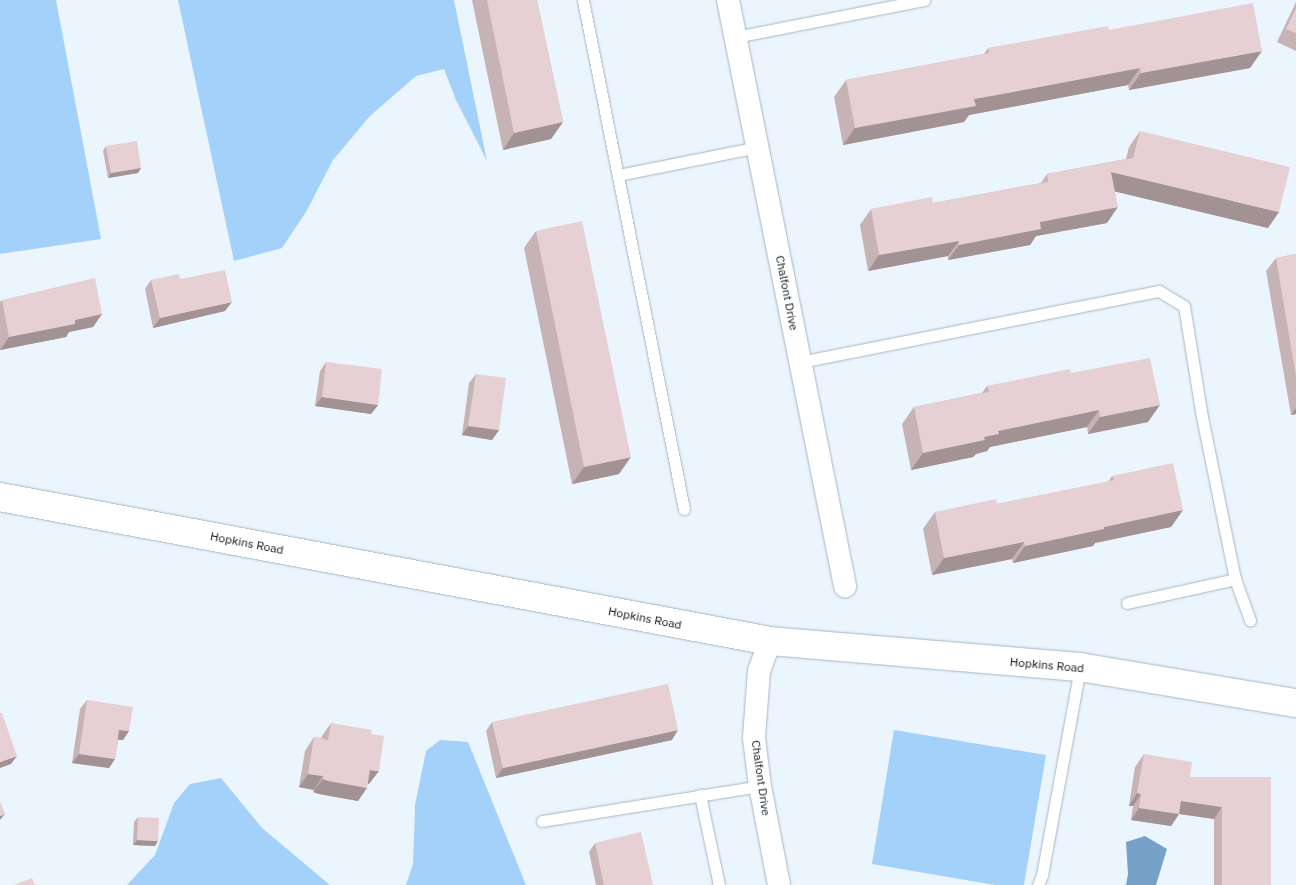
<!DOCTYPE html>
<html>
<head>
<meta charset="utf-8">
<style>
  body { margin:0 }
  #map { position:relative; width:1296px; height:885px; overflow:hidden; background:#ebf5fe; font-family:"IBM Plex Sans",sans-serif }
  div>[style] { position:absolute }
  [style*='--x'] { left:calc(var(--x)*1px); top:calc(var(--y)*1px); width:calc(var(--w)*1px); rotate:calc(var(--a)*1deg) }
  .green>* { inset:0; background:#a4d1fa }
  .water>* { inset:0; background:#76a2c9 }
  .roads { filter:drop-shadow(0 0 1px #a6b6c4) drop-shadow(0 0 1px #a6b6c4) }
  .lane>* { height:11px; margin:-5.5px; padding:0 5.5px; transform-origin:5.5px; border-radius:5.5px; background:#fff }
  .street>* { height:22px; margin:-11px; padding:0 11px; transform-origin:11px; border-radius:11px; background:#fff }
  .secondary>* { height:28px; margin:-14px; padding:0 14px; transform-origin:14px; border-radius:14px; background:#fff }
  .wall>* { inset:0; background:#c7b3b5 }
  .shaded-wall>* { inset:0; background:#a29294 }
  .building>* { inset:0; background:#e7d0d3 }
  span { translate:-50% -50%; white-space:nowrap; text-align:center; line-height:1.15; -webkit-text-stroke:5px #fff; paint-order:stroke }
  .street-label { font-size:12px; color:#090f13 }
</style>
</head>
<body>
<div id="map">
  <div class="green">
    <i style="clip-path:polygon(0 0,56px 0,101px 239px,0 254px)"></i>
    <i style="clip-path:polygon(178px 0,454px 0,487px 161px,456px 100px,444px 69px,416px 76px,370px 116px,333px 160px,306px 212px,282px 248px,234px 261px)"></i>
    <i style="clip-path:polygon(894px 730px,1046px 755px,1024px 885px,995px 885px,872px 864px)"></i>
    <i style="clip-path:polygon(440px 740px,468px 742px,526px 885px,406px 885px,413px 864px,415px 805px,426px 751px)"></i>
    <i style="clip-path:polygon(221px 778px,262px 828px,330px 885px,127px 885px,155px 855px,174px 803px,190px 784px)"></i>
  </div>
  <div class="water">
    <i style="clip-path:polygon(1145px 836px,1167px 849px,1156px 885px,1126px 885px,1128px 874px,1126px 842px)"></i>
  </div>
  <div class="roads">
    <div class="lane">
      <i style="--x:583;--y:0;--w:519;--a:78.78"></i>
      <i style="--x:735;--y:37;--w:193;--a:-11.1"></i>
      <i style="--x:618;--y:175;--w:143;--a:-11.3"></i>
      <i style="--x:800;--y:362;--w:366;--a:-11.2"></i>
      <i style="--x:1159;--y:291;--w:29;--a:31"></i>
      <i style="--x:1184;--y:306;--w:112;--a:80.8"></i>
      <i style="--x:1202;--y:417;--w:165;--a:78.5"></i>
      <i style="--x:1235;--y:579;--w:44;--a:69.9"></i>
      <i style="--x:1127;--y:603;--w:111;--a:-12.5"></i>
      <i style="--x:700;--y:795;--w:92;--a:78.1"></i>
      <i style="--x:542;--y:821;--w:221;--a:-9.1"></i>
      <i style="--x:1038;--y:885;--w:11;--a:-68"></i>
      <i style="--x:1042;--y:875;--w:211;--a:-79.6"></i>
    </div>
    <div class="street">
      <i style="--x:728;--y:0;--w:598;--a:78.71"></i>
      <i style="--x:770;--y:641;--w:32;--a:110"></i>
      <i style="--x:759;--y:671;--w:67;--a:94.3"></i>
      <i style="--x:754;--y:738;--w:48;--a:82.9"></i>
      <i style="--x:760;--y:786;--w:101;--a:79.1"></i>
    </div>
    <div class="secondary">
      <i style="--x:0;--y:497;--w:783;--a:10.59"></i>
      <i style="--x:770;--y:641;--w:311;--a:4.8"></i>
      <i style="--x:1080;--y:667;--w:219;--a:9.5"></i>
    </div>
  </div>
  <div class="wall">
    <i style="clip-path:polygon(472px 0,537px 0,563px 122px,551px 139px,503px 150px)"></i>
    <i style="clip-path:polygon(1296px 2px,1296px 51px,1277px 42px)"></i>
    <i style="clip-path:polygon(1109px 30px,1250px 68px,1129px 90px,1128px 85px,985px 112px,969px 115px,964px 122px,843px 145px,834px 97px,846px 80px,984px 54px,988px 48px)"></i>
    <i style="clip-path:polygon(1140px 131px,1268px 228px,1115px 191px,1107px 223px,1036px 236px,1030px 245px,948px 260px,948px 256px,868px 271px,860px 225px,871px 209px,933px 203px,1041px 183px,1047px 174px,1126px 159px,1129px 147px)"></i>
    <i style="clip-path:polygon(106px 146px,141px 168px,138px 173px,108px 178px,103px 151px)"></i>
    <i style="clip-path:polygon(536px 231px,619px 474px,572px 484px,524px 248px)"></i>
    <i style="clip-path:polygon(1296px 254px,1296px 414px,1291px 415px,1266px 271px,1276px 258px)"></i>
    <i style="clip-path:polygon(151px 280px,225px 311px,153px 328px,145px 289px)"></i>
    <i style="clip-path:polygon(2px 300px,102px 314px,93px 327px,69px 332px,66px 337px,0 350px,0 302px)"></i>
    <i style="clip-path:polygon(326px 362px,378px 405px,371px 414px,315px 406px,320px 371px)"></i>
    <i style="clip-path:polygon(1071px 373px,1148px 422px,1088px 434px,1087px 427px,990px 447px,987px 451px,976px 454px,973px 457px,911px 470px,902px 424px,914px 407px,982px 393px,987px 386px)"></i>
    <i style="clip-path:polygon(476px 374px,499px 430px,492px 440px,462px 435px,469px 383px)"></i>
    <i style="clip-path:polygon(1112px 476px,1183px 510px,1171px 527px,1095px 543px,1093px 546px,1013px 563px,1012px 559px,932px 575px,923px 529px,935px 512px,997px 504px,1108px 482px)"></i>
    <i style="clip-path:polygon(87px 700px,129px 731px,123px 740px,118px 740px,115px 759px,109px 768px,72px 763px,80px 709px)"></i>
    <i style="clip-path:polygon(492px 722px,672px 740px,496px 778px,486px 731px)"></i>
    <i style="clip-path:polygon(331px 723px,371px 734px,369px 784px,368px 784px,358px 801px,319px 794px,313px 792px,314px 790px,299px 787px,305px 751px,314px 737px,321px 738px,322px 736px)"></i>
    <i style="clip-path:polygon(1144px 754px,1190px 777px,1271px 777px,1271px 885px,1214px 885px,1214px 819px,1179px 814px,1171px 826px,1131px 820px,1133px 806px,1129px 806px,1135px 767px)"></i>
    <i style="clip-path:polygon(138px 817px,155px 846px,133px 845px,134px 822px)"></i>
    <i style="clip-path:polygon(595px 843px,653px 885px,596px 885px,589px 852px)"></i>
  </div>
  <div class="shaded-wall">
    <i style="clip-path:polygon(1262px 51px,1250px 68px,1129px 90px,1141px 73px)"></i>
    <i style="clip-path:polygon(1140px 68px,1128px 85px,969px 115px,964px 122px,843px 145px,855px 128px,974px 99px)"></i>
    <i style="clip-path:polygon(563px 122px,551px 139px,503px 150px,514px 133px)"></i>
    <i style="clip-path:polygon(141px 168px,138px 173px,108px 178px,111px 173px)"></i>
    <i style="clip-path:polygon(1111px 172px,1279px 212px,1268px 228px,1100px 188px)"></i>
    <i style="clip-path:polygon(1118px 207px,1107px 223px,1036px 236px,1030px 245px,948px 260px,959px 245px,1040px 222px)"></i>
    <i style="clip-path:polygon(959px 241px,948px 256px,868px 271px,879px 255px)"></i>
    <i style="clip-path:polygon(232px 302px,225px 311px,153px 328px,160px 318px)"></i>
    <i style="clip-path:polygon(102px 314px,93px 327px,69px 332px,66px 337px,0 350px,9px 337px,75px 320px)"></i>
    <i style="clip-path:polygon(322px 397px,378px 405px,371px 414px,315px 406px)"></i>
    <i style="clip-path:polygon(1160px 405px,1148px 422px,1088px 434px,1100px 417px)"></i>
    <i style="clip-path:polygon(1296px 408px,1296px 414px,1291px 415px)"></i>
    <i style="clip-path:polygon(1099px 410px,1087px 427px,990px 447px,987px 451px,976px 454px,973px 457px,911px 470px,923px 453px,984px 437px,998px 431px)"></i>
    <i style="clip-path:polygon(468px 426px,499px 430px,492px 440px,462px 435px)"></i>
    <i style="clip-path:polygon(631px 457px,619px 474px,572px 484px,584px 467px)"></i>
    <i style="clip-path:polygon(1183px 510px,1171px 527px,1095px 543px,1093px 546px,1013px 563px,1025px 546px,1104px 527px)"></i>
    <i style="clip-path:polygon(1024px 542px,1012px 559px,932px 575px,944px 558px)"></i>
    <i style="clip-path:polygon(119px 730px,129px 731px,123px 740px,113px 739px)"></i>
    <i style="clip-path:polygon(678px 730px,672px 740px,496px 778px,503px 768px)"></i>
    <i style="clip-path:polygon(79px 754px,115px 759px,109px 768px,72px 763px)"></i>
    <i style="clip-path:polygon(17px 756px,11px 764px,0 768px,0 762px)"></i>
    <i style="clip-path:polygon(370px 770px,379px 771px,369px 784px,361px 783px)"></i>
    <i style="clip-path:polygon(308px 774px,323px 776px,314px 790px,299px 787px)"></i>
    <i style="clip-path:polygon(323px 779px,367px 788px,358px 801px,319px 794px,313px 792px)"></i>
    <i style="clip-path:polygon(1137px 793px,1141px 794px,1133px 806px,1129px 806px)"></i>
    <i style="clip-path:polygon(1181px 801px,1222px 807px,1214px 819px,1173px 813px)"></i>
    <i style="clip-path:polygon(1139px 808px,1179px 814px,1171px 826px,1131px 820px)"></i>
    <i style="clip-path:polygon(5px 814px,0 820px,0 816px)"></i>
    <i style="clip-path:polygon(137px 840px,158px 841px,155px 846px,133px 845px)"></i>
  </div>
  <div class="building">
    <i style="clip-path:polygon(487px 0,537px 0,563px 122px,514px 133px)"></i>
    <i style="clip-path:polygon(1253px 3px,1262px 51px,1141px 73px,1140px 68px,997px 95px,974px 99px,976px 106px,855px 128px,846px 80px,989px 53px,988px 48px,1108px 26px,1109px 30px)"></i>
    <i style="clip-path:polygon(1296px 8px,1296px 33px,1286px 29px)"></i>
    <i style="clip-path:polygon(1140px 131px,1290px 167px,1279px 212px,1111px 172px,1118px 207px,1040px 222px,1041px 229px,959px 245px,959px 241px,879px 255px,871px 209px,932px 197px,933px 203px,1048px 182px,1047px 174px,1133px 158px)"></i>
    <i style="clip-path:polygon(137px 141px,141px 168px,111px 173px,106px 146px)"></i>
    <i style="clip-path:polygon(582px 221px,631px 457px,584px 467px,536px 231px)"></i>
    <i style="clip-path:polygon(1296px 254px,1296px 376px,1276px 258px)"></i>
    <i style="clip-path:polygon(225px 270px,232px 302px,160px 318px,151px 280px,179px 274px,180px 279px)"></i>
    <i style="clip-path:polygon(95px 278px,102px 314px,75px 320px,75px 324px,9px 337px,2px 300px)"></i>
    <i style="clip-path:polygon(1150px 358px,1160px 405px,1100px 417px,1099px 410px,998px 431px,999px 434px,984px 437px,985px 440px,923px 453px,914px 407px,989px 392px,987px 386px,1070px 369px,1071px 373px)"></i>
    <i style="clip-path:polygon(326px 362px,382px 369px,378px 405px,322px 397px)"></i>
    <i style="clip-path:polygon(476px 374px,506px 378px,499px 430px,468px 426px)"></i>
    <i style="clip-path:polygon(1173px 463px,1183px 510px,1104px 527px,1104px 529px,1025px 546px,1024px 542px,944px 558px,935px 512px,996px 499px,997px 504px,1114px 480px,1112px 476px)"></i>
    <i style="clip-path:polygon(668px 684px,678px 730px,503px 768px,492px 722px)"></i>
    <i style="clip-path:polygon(87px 700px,133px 707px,129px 731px,119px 730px,115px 759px,79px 754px)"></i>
    <i style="clip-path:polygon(0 713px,2px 713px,17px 756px,0 762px)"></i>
    <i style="clip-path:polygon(331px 723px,372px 730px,371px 734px,384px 736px,379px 771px,370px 770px,367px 788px,328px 781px,323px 779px,323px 776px,308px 774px,314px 737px,328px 740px)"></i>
    <i style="clip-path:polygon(1144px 754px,1192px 762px,1190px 777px,1271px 777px,1271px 885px,1222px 885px,1222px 807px,1181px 801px,1179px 814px,1139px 808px,1141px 794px,1137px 793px)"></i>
    <i style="clip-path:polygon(0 801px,5px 814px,0 816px)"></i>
    <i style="clip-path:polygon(138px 817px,159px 818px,158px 841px,137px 840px)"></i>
    <i style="clip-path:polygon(641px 832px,653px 885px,604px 885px,595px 843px)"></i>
    <i style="clip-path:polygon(32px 878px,35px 885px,14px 885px)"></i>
  </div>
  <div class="street-label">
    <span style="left:787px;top:293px;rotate:79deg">Chalfont Drive</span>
    <span style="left:247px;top:543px;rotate:11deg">Hopkins Road</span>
    <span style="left:645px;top:618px;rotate:11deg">Hopkins Road</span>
    <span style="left:1047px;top:665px;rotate:5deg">Hopkins Road</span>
    <span style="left:761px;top:778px;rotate:82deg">Chalfont Drive</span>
  </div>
</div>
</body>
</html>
